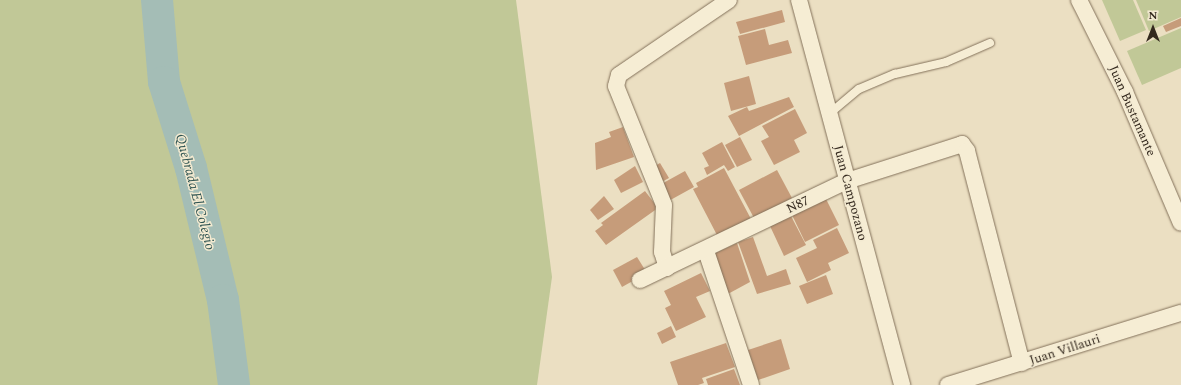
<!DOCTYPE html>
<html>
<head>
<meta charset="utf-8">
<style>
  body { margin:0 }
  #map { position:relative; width:1181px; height:385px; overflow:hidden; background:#ebdfc2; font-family:Spectral,serif }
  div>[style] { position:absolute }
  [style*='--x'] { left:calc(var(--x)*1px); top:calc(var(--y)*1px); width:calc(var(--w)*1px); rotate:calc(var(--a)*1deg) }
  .green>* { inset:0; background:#c1c897 }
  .river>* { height:32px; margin:-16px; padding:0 16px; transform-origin:16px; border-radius:16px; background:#a4bdb6 }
  .building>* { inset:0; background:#c69c7a }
  .roads { filter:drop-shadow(0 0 1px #83715a) drop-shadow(0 0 1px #83715a) }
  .service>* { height:8px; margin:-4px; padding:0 4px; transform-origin:4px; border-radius:4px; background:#f6edd4 }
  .minor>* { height:16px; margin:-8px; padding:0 8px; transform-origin:8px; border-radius:8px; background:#f6edd4 }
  span { translate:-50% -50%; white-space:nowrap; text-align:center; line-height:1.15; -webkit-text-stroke:3px #f3ead1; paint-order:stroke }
  .street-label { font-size:13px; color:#34291e }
  .water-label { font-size:14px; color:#2e5351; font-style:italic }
  .north { position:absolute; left:1133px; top:8px; width:40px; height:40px; -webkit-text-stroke:3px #f3ead1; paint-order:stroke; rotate:0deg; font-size:11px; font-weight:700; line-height:16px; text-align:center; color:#34291e }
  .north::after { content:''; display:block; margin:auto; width:14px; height:18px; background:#34291e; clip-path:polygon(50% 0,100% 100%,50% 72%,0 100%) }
</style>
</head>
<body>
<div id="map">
  <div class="green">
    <i style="clip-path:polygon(0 0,516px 0,552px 277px,537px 385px,0 385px)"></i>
    <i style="clip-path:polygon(1102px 0,1133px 0,1146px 30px,1120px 41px)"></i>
    <i style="clip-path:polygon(1136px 0,1181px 0,1181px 17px,1149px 31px)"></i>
    <i style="clip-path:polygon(1181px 28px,1181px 68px,1142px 85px,1127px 51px)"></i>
  </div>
  <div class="river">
    <i style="--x:157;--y:0;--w:82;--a:85.1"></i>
    <i style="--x:164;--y:82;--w:90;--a:72.6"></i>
    <i style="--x:191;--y:168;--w:136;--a:76.4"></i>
    <i style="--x:223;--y:300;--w:86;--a:82.6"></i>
  </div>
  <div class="building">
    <i style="clip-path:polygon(782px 10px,785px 22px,740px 34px,736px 22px)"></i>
    <i style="clip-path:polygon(1181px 18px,1181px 26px,1166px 32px,1163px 26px)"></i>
    <i style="clip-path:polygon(765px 29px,769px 45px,788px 40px,792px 53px,746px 65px,738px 36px)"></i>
    <i style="clip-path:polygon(749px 76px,756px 104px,731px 111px,724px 83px)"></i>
    <i style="clip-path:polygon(789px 97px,794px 107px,739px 136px,728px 116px,747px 107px,749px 111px)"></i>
    <i style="clip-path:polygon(795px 109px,807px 133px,794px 140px,800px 152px,774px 165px,761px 141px,769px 137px,762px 126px)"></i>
    <i style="clip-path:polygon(623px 127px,634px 157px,596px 170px,595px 143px,611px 137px,609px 132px)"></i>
    <i style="clip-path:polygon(740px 137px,752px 160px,737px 167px,725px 145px)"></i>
    <i style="clip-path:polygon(722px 142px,735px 167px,728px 171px,724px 165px,707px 175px,704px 168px,709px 166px,702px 153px)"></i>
    <i style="clip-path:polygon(660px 163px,669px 178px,658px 184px,650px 169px)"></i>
    <i style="clip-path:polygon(635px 166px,643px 182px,621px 193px,614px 180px)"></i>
    <i style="clip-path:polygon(724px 168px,751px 219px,718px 237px,693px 189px,698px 187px,696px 183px)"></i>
    <i style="clip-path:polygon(777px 170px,792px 198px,754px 218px,739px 190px)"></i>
    <i style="clip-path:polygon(685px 171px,694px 187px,665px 203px,656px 187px)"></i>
    <i style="clip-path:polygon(645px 191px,658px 208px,606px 245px,595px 231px,603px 225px,601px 223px)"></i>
    <i style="clip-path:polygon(604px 196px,614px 209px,598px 220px,590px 210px)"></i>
    <i style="clip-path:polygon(826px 199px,839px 225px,805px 242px,792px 215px)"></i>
    <i style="clip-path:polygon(791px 216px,806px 245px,784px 256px,770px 226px)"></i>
    <i style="clip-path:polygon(837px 228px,849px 253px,828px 263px,831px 270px,807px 282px,796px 258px,817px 248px,813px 240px)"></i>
    <i style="clip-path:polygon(753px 237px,767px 276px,786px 269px,791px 284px,757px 294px,738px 242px)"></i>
    <i style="clip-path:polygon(737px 243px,750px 282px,726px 295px,711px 255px)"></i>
    <i style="clip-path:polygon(637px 257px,647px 273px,622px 287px,613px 270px)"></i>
    <i style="clip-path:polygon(701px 273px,710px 291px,696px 297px,706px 317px,676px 331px,665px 308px,671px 305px,664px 291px)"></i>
    <i style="clip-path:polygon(826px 275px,833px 294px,807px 304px,799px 286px)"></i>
    <i style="clip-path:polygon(671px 326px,676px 337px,662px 344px,657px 333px)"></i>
    <i style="clip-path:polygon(781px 339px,790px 369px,758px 380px,748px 350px)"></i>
    <i style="clip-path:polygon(726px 343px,735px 367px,702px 378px,704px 383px,698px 385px,678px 385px,670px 362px)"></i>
    <i style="clip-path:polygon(734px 369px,740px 385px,708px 385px,706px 379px)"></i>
  </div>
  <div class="roads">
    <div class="service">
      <i style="--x:829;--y:114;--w:39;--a:-40"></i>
      <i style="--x:859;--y:89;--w:39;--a:-23"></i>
      <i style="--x:895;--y:74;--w:52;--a:-13.2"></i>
      <i style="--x:946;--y:62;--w:48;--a:-23.4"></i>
    </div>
    <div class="minor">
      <i style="--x:799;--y:0;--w:399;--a:75"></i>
      <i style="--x:1079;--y:0;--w:103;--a:63.4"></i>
      <i style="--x:1125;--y:92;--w:142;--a:66.9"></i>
      <i style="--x:706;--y:251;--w:141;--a:71.4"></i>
      <i style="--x:667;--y:268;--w:17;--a:-107"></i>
      <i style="--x:662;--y:252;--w:47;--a:-87.6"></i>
      <i style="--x:664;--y:205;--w:128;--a:-112"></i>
      <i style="--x:616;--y:86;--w:11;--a:-75"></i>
      <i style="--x:619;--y:75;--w:133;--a:-34.3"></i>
      <i style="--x:640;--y:280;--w:229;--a:-25.6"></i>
      <i style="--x:847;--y:181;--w:121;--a:-17.8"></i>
      <i style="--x:962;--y:144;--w:9;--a:54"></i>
      <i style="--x:967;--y:151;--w:219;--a:75.5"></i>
      <i style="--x:948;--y:385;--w:244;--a:-17.2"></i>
    </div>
  </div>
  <div class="street-label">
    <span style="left:1132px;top:111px;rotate:66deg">Juan Bustamante</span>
    <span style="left:850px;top:193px;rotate:75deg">Juan Campozano</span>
    <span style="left:798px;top:205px;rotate:-26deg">N87</span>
    <span style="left:1065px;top:350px;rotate:-18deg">Juan Villauri</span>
  </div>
  <div class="water-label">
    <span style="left:195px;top:192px;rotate:75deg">Quebrada El Colegio</span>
  </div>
  <div class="north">N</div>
</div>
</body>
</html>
